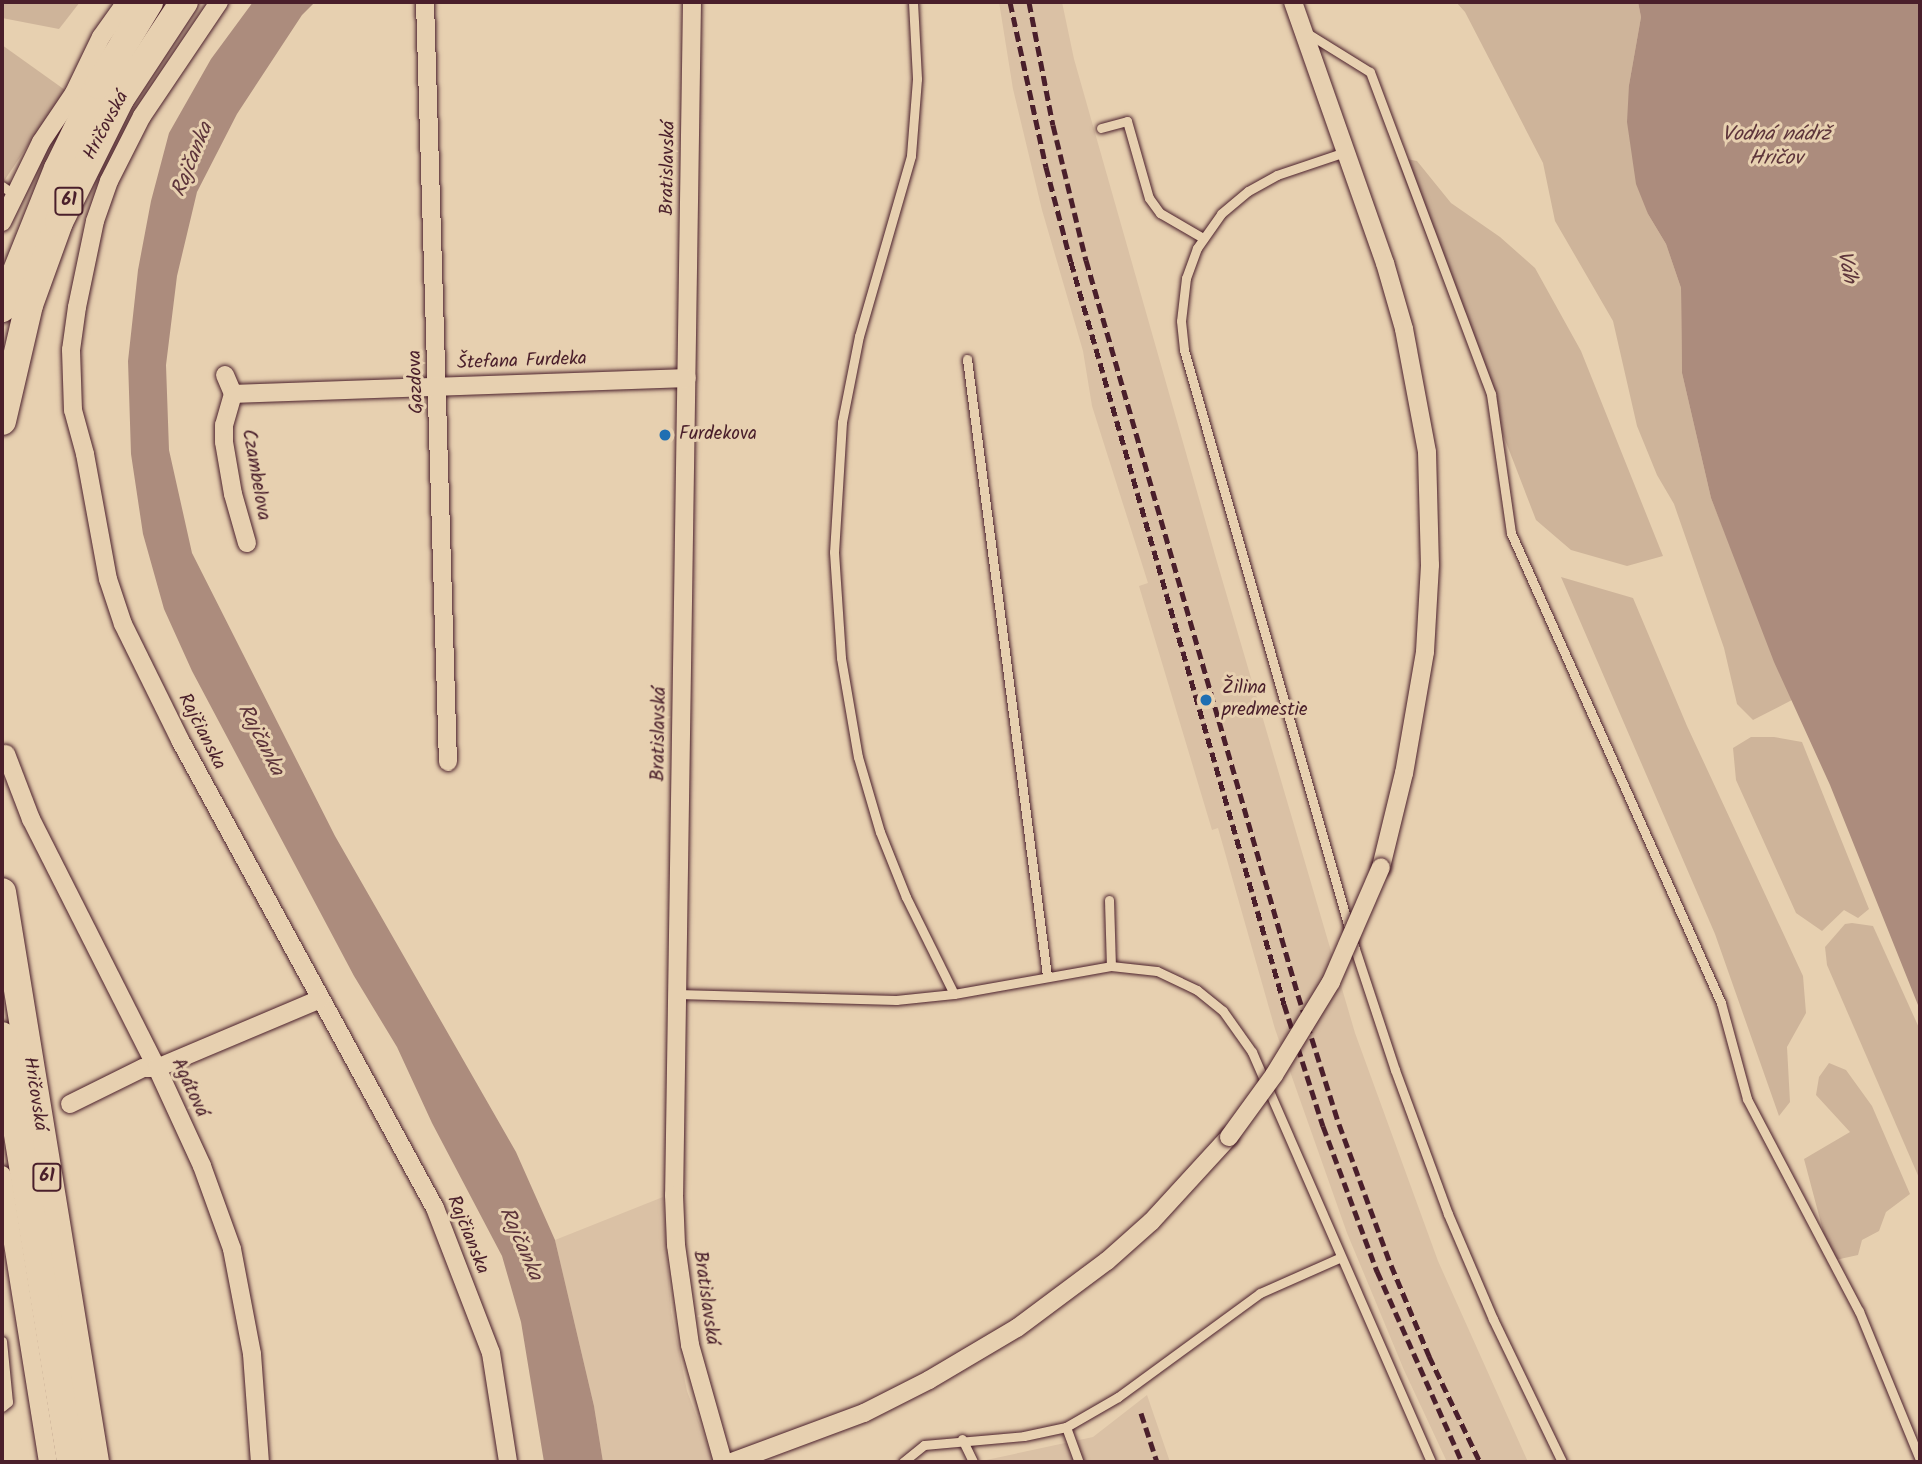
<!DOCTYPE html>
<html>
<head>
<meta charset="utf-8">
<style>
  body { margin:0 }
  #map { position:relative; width:1922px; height:1464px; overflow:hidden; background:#e7d0b0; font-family:Kalam,sans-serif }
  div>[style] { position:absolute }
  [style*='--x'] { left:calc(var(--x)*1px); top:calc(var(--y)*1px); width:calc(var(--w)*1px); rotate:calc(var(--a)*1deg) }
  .built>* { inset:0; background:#dac1a5 }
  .green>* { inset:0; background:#ceb49a }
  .water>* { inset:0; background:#ac8c7d }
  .roads { filter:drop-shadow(0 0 2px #4a1f2b) drop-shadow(0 0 2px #4a1f2b) }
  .lane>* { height:9px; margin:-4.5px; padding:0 4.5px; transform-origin:4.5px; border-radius:4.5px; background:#e7d0b0 }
  .street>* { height:18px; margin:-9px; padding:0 9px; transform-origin:9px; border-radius:9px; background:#e7d0b0 }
  .primary>* { height:28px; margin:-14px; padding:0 14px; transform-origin:14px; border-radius:14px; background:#e7d0b0 }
  .rail>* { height:5px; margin-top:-2.5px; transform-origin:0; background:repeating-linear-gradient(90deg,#4a1f2b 0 10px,transparent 0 15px) }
  .bridges { filter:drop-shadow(0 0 2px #4a1f2b) drop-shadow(0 0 2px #4a1f2b) }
  .street-bridge>* { height:18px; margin:-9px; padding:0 9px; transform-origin:9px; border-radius:9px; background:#e7d0b0 }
  .dots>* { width:19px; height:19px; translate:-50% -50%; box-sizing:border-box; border:4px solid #e7d0b0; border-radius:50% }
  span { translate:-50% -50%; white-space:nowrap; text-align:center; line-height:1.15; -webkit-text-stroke:6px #e7d0b0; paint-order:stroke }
  .shield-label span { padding:2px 5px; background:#e7d0b0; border:2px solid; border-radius:5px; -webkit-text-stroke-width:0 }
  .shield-label { font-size:18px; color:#4a1f2b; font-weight:700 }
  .street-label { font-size:19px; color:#4a1f2b }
  .poi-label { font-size:19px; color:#4a1f2b }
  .left { translate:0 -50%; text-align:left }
  .water-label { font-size:21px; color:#5e353b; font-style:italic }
  .frame { position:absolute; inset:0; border:4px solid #4a1f2b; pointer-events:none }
</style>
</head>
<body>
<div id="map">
  <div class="built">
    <i style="clip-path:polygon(999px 2px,1062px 2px,1074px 59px,1217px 562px,1355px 1033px,1438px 1261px,1528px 1462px,1447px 1462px,1404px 1370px,1347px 1233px,1275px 1029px,1218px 828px,1212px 830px,1139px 586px,1148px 583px,1092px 406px,1083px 351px,1042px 210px,1013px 89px)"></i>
    <i style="clip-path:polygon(663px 1197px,671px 1311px,687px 1391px,714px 1462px,603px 1462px,594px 1406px,555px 1240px)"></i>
    <i style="clip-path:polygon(1147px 1395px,1170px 1462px,977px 1462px,1093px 1437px)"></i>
  </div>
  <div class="green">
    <i style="clip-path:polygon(2px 2px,80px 2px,59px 29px,2px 18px)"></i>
    <i style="clip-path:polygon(1456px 2px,1638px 2px,1641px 17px,1629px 85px,1648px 214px,1666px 244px,1681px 288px,1682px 373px,1711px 498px,1792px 700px,1753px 720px,1737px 704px,1724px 648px,1674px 504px,1657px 475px,1637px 426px,1613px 321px,1555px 221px,1543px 163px,1465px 12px)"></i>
    <i style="clip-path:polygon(2px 45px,65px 90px,2px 184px)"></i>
    <i style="clip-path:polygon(1396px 157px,1417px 161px,1451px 203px,1500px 237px,1535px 268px,1581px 351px,1663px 556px,1627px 566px,1571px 550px,1536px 520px)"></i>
    <i style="clip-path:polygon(1561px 577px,1633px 598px,1687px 726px,1803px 976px,1806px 1013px,1787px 1047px,1790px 1102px,1779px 1116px,1715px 934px)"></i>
    <i style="clip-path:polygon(1751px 737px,1774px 737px,1802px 742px,1869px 909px,1858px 918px,1844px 910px,1822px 931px,1796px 913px,1736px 780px,1733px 748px)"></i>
    <i style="clip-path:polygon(1852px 923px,1873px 926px,1920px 1030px,1920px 1180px,1827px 965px,1825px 947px,1845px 924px)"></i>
    <i style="clip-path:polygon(1829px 1063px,1846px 1070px,1872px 1106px,1910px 1194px,1886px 1212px,1879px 1231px,1862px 1240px,1858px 1255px,1831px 1261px,1804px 1159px,1850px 1132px,1816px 1095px,1819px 1077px)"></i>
  </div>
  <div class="water">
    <i style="clip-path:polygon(253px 2px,315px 2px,302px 15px,237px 114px,197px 192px,177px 276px,166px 365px,169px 450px,192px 553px,335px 836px,516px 1152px,555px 1240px,594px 1406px,603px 1462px,544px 1462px,521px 1322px,502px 1256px,432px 1123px,397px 1047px,354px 976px,192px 671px,164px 609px,143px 534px,131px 454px,128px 361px,138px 270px,151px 201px,169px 133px,211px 59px)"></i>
    <i style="clip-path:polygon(1638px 2px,1920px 2px,1920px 1010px,1830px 785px,1774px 662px,1711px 498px,1682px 373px,1681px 288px,1666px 244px,1648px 214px,1636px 184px,1627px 122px,1629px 85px,1641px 17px)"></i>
  </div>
  <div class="roads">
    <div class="lane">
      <i style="--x:913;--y:2;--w:77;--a:87"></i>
      <i style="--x:917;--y:79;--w:77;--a:94.5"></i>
      <i style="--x:911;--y:156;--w:187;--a:106.1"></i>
      <i style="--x:859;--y:336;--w:88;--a:101.2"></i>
      <i style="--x:842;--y:422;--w:130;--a:93.5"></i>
      <i style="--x:834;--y:552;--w:106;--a:86.2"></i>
      <i style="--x:841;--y:658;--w:100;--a:80.3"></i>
      <i style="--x:858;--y:757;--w:78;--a:73.7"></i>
      <i style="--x:880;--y:832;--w:70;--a:68.2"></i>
      <i style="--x:906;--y:897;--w:108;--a:63.7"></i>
      <i style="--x:1307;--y:33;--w:74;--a:31.8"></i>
      <i style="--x:1370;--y:72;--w:344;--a:69.4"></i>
      <i style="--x:1491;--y:394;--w:140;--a:81.8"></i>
      <i style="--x:1511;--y:533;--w:515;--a:65.92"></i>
      <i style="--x:1721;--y:1003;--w:99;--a:74.8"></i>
      <i style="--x:1747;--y:1099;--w:240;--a:62.2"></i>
      <i style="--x:1859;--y:1311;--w:161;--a:67.7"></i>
      <i style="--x:1101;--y:128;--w:27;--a:-15"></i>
      <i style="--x:1127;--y:121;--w:80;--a:74.1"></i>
      <i style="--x:1149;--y:198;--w:19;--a:54"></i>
      <i style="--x:1160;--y:213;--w:50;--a:30.2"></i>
      <i style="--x:1345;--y:152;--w:72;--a:161.3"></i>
      <i style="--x:1277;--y:175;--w:33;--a:151"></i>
      <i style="--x:1248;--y:191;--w:35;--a:140"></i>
      <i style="--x:1221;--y:214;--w:42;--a:125.2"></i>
      <i style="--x:1197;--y:248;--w:32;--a:110"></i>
      <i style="--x:1186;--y:278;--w:43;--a:96.6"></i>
      <i style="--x:1181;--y:321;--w:29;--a:84"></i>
      <i style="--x:1184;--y:350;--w:623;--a:74.07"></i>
      <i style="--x:1355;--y:949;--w:127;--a:71.7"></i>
      <i style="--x:1395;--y:1070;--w:153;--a:69.8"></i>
      <i style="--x:1448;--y:1214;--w:114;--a:66.8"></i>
      <i style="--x:1493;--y:1319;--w:159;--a:64.2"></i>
      <i style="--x:2;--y:186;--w:16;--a:35"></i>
      <i style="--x:967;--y:359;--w:622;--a:82.61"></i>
      <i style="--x:1109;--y:900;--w:66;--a:88.3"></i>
      <i style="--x:677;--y:994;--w:219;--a:1.6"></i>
      <i style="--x:896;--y:1000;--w:58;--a:-5.9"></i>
      <i style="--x:954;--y:994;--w:159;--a:-10.1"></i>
      <i style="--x:1111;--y:966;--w:46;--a:6.2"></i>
      <i style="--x:1157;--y:971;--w:44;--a:25.4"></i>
      <i style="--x:1197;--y:990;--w:33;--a:39"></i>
      <i style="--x:1223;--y:1011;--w:50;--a:54.7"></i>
      <i style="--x:1252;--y:1052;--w:447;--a:66.4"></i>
      <i style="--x:2;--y:1341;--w:61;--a:84.4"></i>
      <i style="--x:8;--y:1402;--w:8;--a:140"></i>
      <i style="--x:1066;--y:1427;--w:37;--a:70"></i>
      <i style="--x:962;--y:1439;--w:25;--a:64"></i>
      <i style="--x:903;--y:1462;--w:27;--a:-39"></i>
      <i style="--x:924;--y:1445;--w:100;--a:-5.1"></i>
      <i style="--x:1024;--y:1436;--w:43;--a:-12.1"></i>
      <i style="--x:1066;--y:1427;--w:60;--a:-30"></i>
      <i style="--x:1118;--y:1397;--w:176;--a:-36.2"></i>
      <i style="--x:1260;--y:1293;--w:86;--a:-23.9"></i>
    </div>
    <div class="street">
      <i style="--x:219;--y:2;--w:138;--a:124"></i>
      <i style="--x:142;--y:116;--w:73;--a:116.9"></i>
      <i style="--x:109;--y:181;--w:42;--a:109.3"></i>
      <i style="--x:95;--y:221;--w:88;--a:101.8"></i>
      <i style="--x:77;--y:307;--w:43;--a:97.9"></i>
      <i style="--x:71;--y:350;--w:60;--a:88.1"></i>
      <i style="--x:73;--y:410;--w:46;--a:74.7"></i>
      <i style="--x:85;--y:454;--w:127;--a:79.6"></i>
      <i style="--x:108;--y:579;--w:47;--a:71.6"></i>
      <i style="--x:123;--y:624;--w:129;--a:63.8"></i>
      <i style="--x:180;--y:740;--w:533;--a:61.42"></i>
      <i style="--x:435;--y:1208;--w:155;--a:68.9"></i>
      <i style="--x:491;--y:1353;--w:110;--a:81.1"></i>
      <i style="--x:425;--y:2;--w:760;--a:88.27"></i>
      <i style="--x:692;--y:2;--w:1193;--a:90.86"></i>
      <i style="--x:674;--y:1195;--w:50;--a:87.7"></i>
      <i style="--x:676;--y:1245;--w:101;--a:82"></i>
      <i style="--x:690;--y:1345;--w:122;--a:74.2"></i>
      <i style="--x:1293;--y:2;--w:277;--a:70.6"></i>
      <i style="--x:1385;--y:263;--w:69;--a:73.9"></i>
      <i style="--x:1404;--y:329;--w:125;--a:79.4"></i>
      <i style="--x:1427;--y:452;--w:113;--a:88.5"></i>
      <i style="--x:1430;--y:565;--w:87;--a:93.3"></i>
      <i style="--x:1425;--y:652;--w:123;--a:99.8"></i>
      <i style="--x:1404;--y:773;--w:97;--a:103.7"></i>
      <i style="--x:2;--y:222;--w:89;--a:-64"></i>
      <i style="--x:41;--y:142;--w:59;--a:-56"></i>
      <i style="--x:74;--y:93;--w:62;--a:-64.3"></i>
      <i style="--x:101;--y:37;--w:43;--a:-54.5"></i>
      <i style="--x:225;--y:375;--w:21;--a:67"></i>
      <i style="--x:233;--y:394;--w:32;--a:106"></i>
      <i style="--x:224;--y:425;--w:17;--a:90"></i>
      <i style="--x:224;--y:442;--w:53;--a:80.2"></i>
      <i style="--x:233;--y:494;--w:51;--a:74.1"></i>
      <i style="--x:233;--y:394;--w:454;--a:-2"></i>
      <i style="--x:6;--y:754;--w:70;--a:69"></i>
      <i style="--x:31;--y:819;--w:279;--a:63.2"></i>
      <i style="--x:157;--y:1068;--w:108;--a:65.3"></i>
      <i style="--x:202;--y:1166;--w:88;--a:70.1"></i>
      <i style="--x:232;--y:1249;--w:107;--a:79.2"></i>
      <i style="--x:252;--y:1354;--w:108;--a:85.8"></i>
      <i style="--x:70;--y:1104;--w:81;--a:-26.3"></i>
      <i style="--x:143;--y:1068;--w:14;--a:0"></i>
      <i style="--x:157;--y:1068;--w:177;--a:-22.9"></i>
      <i style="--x:2;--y:1175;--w:291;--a:80.9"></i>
      <i style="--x:732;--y:1462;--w:141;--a:-20.4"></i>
      <i style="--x:864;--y:1413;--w:73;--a:-26.9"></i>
      <i style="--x:929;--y:1380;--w:102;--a:-30.6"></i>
      <i style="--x:1017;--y:1328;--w:112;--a:-36.7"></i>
      <i style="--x:1107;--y:1261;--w:59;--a:-41.6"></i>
      <i style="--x:1151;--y:1222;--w:115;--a:-47.5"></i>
    </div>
    <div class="primary">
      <i style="--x:2;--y:308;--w:150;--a:-68.1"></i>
      <i style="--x:58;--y:169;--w:93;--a:-64"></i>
      <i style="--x:99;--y:85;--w:97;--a:-58.9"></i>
      <i style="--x:2;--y:421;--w:119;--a:-76.9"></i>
      <i style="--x:29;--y:305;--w:88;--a:-70.1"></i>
      <i style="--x:59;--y:222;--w:137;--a:-63.6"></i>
      <i style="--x:120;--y:99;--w:116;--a:-56.6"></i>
      <i style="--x:2;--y:892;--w:578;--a:80.73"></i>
      <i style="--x:2;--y:1036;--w:432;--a:80.8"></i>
    </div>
  </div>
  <div class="rail">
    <i style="--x:1010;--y:2;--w:169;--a:77.7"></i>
    <i style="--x:1046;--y:167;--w:98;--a:75.3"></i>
    <i style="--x:1071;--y:262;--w:772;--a:73.98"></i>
    <i style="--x:1284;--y:1004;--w:128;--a:72.3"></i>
    <i style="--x:1323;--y:1126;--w:155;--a:69.6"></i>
    <i style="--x:1377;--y:1271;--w:209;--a:66"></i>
    <i style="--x:1029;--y:2;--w:125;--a:79"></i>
    <i style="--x:1053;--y:125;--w:139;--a:76.3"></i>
    <i style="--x:1086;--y:260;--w:765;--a:73.91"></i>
    <i style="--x:1298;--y:995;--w:135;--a:72.4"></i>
    <i style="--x:1339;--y:1124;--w:150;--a:69.8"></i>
    <i style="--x:1391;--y:1265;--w:99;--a:67.3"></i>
    <i style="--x:1429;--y:1356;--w:118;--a:64.3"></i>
    <i style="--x:1141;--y:1413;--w:52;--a:71.9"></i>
  </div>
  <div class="bridges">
    <div class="street-bridge">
      <i style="--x:1229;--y:1137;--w:77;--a:-54"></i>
      <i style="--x:1274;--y:1075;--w:109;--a:-58.5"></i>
      <i style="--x:1331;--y:982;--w:125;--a:-66.5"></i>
    </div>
  </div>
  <div class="dots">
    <i style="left:665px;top:435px;background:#1f6fb2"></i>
    <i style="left:1206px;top:700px;background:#1f6fb2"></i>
  </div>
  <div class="shield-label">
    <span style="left:69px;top:201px">61</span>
    <span style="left:47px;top:1177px">61</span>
  </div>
  <div class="street-label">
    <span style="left:107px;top:126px;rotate:-62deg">Hričovská</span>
    <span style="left:669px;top:168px;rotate:-89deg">Bratislavská</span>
    <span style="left:522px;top:362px;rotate:-2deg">Štefana Furdeka</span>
    <span style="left:417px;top:382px;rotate:-92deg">Gazdova</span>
    <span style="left:255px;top:475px;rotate:80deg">Czambelova</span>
    <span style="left:201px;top:732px;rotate:63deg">Rajčianska</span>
    <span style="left:660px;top:734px;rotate:-89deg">Bratislavská</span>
    <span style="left:189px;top:1088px;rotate:65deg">Agátová</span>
    <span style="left:34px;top:1094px;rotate:81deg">Hričovská</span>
    <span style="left:467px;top:1235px;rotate:68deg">Rajčianska</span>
    <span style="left:705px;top:1298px;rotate:82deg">Bratislavská</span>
  </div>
  <div class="poi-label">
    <span class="left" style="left:679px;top:435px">Furdekova</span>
    <span class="left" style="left:1222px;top:700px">Žilina<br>predmestie</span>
  </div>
  <div class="water-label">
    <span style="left:1776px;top:147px">Vodná nádrž<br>Hričov</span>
    <span style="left:193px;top:160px;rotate:-68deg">Rajčanka</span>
    <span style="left:1846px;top:267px;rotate:79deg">Váh</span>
    <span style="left:260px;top:740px;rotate:63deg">Rajčanka</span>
    <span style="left:520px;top:1244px;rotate:66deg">Rajčanka</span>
  </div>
  <div class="frame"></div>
</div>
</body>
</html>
